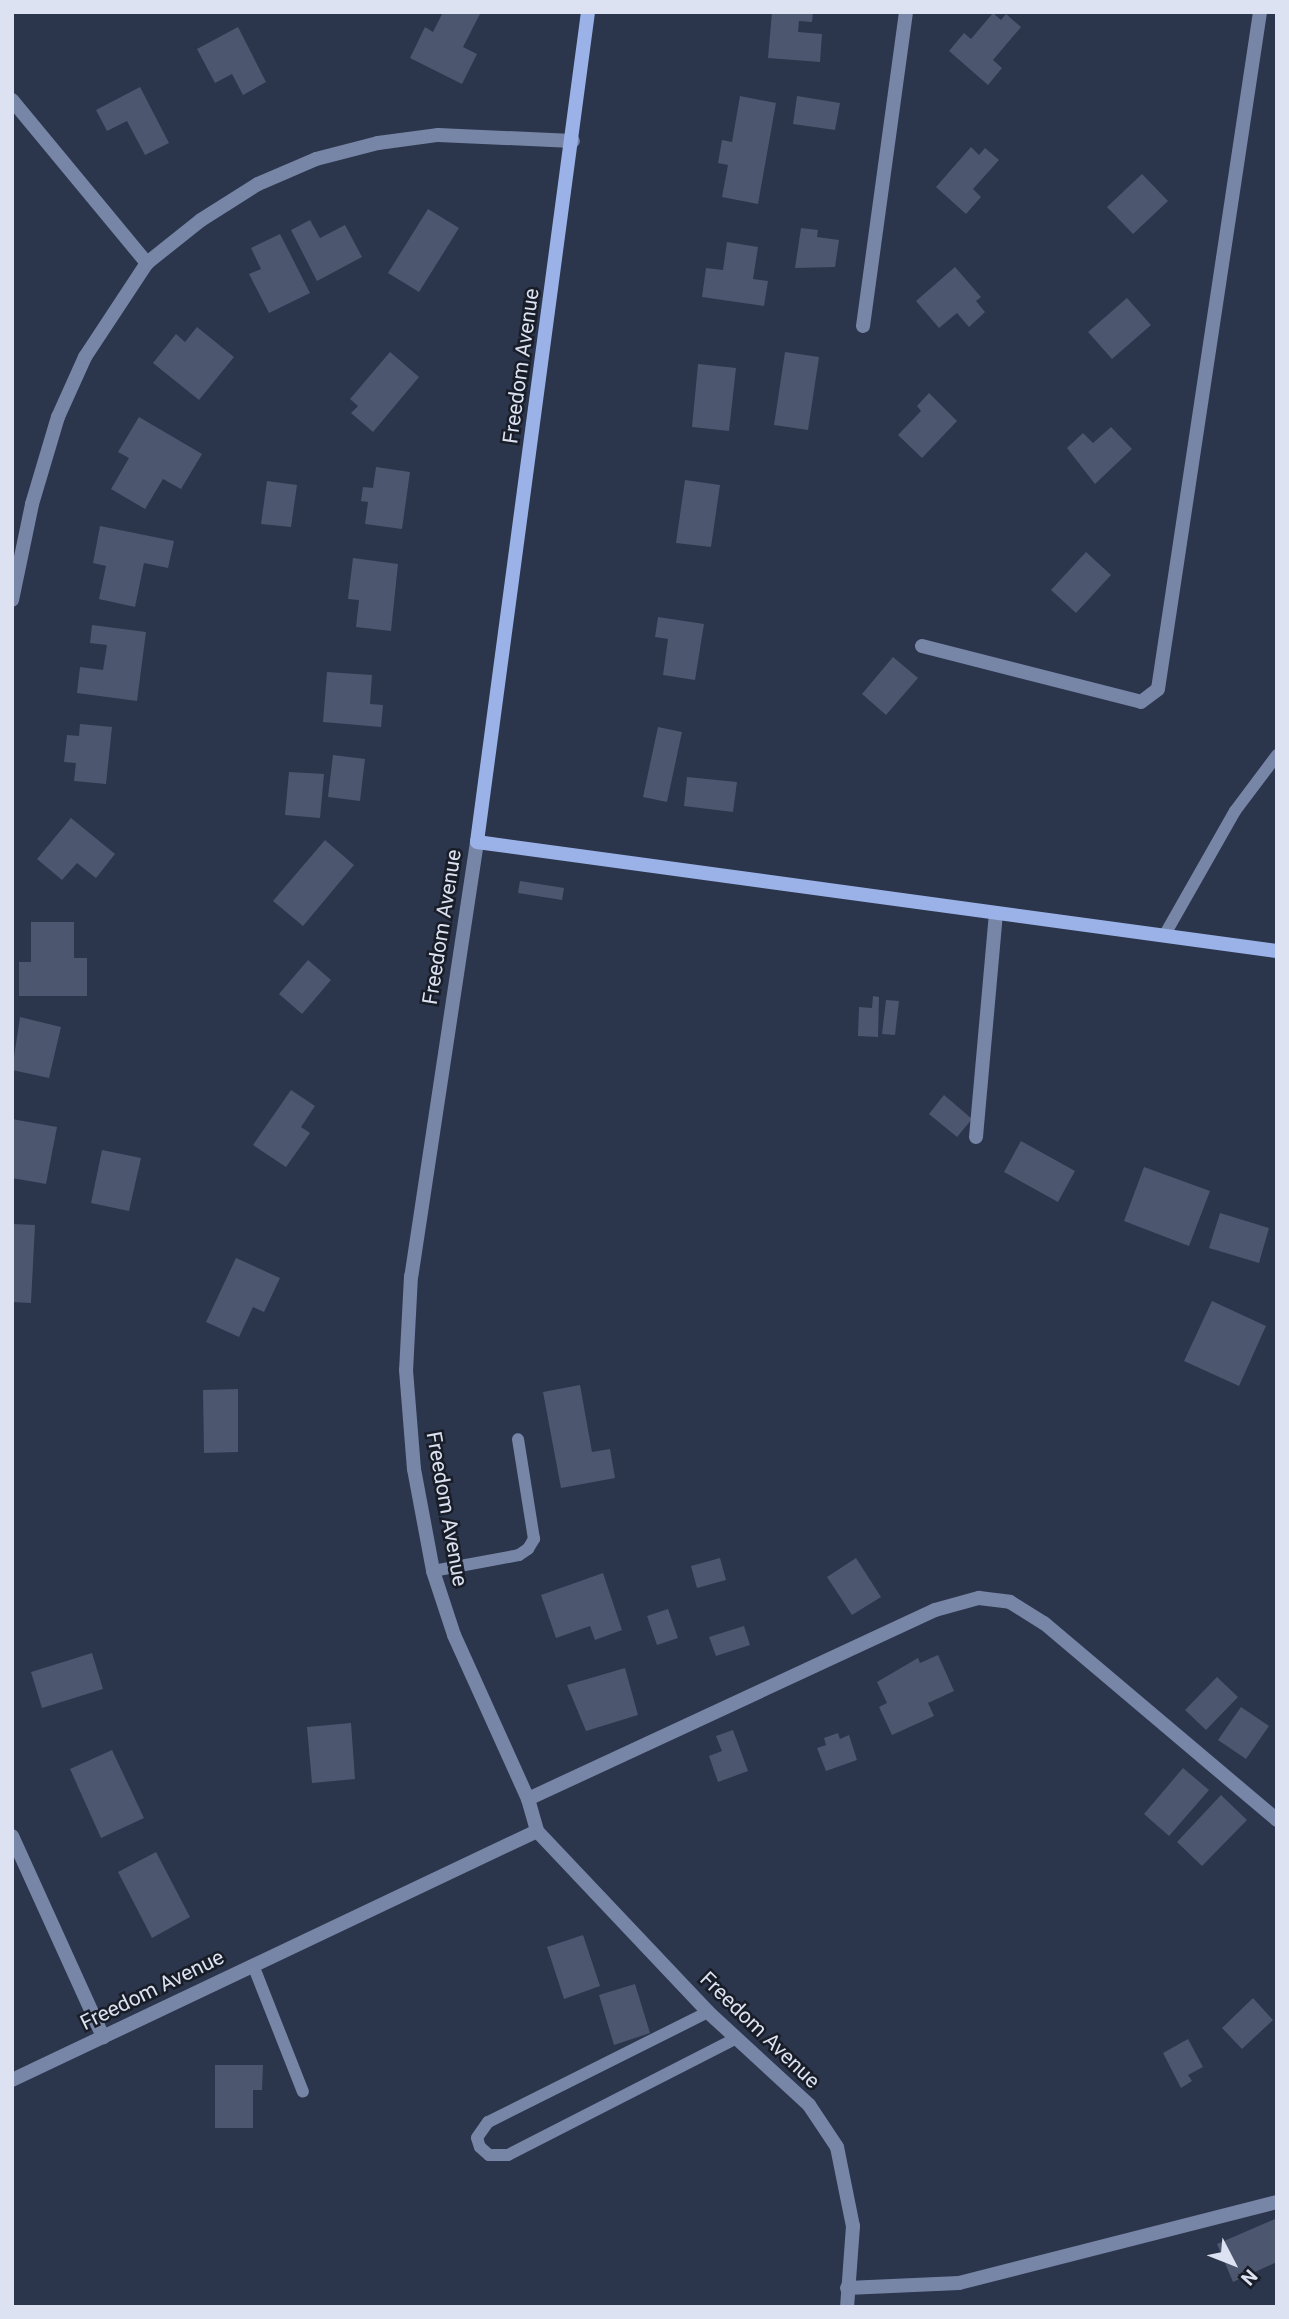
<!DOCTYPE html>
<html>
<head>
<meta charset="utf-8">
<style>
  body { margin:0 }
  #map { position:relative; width:1289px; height:2319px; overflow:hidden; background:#2b354b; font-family:Roboto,sans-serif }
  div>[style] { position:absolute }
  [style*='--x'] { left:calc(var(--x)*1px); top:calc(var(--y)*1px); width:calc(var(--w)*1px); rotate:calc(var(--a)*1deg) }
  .building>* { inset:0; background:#4c566e }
  .service>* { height:12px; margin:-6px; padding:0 6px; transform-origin:6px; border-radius:6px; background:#7785a7 }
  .minor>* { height:14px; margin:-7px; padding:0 7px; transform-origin:7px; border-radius:7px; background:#7785a7 }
  .secondary>* { height:14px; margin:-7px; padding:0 7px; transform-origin:7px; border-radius:7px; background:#9bb2e8 }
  span { translate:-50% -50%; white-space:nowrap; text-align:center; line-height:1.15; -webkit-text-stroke:5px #181d27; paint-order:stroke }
  .street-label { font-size:21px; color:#dce2f1 }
  .frame { position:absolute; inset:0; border:14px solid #dce2f1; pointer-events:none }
  .north { position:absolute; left:1198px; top:2228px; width:70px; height:70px; -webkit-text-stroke:5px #181d27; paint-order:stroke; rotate:132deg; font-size:19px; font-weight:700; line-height:28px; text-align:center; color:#dce2f1 }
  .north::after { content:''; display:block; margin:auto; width:24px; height:32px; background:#dce2f1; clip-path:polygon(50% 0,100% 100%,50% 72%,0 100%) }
</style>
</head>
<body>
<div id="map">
  <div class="building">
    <i style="clip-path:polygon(443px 12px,481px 12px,463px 47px,477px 54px,462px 84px,410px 58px,425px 27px,433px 32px)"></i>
    <i style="clip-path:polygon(772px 12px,813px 12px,812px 22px,799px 21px,798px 32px,822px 34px,820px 62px,768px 58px)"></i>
    <i style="clip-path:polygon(993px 13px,1001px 20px,1006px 14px,1021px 27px,993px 60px,1002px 68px,988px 85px,949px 51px,964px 33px,971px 39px)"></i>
    <i style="clip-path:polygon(238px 27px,266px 82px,243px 95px,232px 74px,215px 83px,197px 49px)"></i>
    <i style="clip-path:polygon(140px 87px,169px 143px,145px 155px,127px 121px,107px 131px,96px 110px)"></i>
    <i style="clip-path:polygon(740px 96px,776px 103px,758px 204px,722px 197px,728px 165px,718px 163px,722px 140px,732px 142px)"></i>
    <i style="clip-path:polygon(797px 96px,840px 103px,835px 130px,793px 124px)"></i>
    <i style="clip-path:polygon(971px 147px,979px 155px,985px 148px,999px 160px,973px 189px,981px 197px,966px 214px,936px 187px)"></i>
    <i style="clip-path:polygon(1142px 174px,1168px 201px,1133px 234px,1107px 207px)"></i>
    <i style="clip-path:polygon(428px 209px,459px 228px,419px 292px,388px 273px)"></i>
    <i style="clip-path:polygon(310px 220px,320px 238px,345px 225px,362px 257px,317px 281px,291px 230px)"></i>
    <i style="clip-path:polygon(801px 228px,818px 230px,817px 237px,839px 240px,835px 267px,795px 268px)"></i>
    <i style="clip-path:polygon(280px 234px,310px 293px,269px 313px,249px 274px,261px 269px,251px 248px)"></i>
    <i style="clip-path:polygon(727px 242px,758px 247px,753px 279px,768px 281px,764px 306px,702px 297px,706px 268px,723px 270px)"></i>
    <i style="clip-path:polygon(955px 267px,981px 297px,976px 301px,985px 312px,969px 327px,957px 313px,939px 328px,916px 301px)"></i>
    <i style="clip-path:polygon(1127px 298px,1151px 325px,1112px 359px,1088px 332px)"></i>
    <i style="clip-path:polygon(197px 327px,234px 357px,199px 400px,153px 363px,176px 334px,185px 342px)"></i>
    <i style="clip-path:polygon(390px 352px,419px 377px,373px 432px,351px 413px,358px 406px,350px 399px)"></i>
    <i style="clip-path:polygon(785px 352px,819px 357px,808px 430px,774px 425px)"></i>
    <i style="clip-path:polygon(698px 364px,736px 368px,729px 431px,692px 427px)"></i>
    <i style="clip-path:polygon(929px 393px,957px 421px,922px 458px,898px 435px,921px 411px,917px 406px)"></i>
    <i style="clip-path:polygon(139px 417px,202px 454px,181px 489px,163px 479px,145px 509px,111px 489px,129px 458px,118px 452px)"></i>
    <i style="clip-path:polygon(1111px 427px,1132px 449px,1095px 484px,1067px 448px,1083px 433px,1093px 443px)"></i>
    <i style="clip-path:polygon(376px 467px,410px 472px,402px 529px,365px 524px,368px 502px,361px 501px,363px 487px,373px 488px)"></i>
    <i style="clip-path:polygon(685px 480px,720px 485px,711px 547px,676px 543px)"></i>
    <i style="clip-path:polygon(267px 481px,297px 485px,291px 527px,261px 524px)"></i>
    <i style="clip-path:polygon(100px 526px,174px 541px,168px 568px,144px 563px,135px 607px,99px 599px,106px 566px,93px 563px)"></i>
    <i style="clip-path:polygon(1086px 552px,1111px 575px,1076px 613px,1051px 590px)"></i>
    <i style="clip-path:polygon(353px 558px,398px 564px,391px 631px,356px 627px,359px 600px,348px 599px)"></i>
    <i style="clip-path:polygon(658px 617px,704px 624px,695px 680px,663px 675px,668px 639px,655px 637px)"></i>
    <i style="clip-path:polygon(92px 625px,146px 632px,137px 701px,77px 693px,80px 667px,103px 670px,107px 645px,90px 643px)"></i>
    <i style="clip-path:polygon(893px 657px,918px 678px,886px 715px,862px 694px)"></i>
    <i style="clip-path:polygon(327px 672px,372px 675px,370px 704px,383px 705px,381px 727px,323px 722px)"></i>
    <i style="clip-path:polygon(80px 724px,112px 727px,106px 784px,74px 781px,76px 763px,64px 762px,67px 735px,79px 736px)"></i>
    <i style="clip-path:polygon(658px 727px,682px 732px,667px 802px,643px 797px)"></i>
    <i style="clip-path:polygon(333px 755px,365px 759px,360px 801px,328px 797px)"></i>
    <i style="clip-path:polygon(289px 772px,324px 774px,320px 818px,285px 815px)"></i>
    <i style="clip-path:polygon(687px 777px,737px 782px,733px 812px,684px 806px)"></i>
    <i style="clip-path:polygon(71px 818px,115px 854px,96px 878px,77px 863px,62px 880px,37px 859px)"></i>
    <i style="clip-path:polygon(325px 840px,354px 865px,303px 926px,273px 901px)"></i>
    <i style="clip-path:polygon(520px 881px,564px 888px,562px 900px,518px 893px)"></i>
    <i style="clip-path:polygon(31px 922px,74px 922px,74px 958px,87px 958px,87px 996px,19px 996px,19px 962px,31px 962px)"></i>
    <i style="clip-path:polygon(308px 960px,331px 980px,302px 1014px,279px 994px)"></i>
    <i style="clip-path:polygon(873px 996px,879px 997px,878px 1037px,858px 1036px,859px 1007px,872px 1008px)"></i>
    <i style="clip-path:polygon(886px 1000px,899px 1001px,895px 1035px,882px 1034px)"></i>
    <i style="clip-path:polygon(20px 1017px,61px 1027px,49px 1078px,12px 1070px)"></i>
    <i style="clip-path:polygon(291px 1090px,315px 1106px,301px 1127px,310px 1133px,286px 1167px,253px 1145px)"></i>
    <i style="clip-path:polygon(944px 1095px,972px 1119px,957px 1137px,929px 1114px)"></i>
    <i style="clip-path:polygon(12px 1119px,57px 1127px,46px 1184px,12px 1178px)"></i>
    <i style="clip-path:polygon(1021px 1141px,1075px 1171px,1058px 1202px,1004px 1172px)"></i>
    <i style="clip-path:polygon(102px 1150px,141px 1158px,129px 1211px,91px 1203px)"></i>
    <i style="clip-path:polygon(1144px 1167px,1210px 1191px,1189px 1246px,1124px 1221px)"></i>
    <i style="clip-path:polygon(1220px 1213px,1269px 1228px,1259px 1263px,1209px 1248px)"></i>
    <i style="clip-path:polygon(12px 1224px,35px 1225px,31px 1303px,12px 1302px)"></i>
    <i style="clip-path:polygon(236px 1258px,280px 1278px,264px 1312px,253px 1307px,239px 1337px,206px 1322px)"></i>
    <i style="clip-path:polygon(1212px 1301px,1266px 1326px,1239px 1386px,1184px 1361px)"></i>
    <i style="clip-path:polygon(580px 1385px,592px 1452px,610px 1449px,615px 1478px,561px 1488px,543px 1392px)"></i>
    <i style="clip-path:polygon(238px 1389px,238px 1452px,204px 1453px,203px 1390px)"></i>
    <i style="clip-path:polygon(720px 1558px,726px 1580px,697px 1588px,691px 1566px)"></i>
    <i style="clip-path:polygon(856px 1558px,881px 1597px,852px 1615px,827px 1577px)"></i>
    <i style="clip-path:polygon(603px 1573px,622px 1630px,595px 1640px,590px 1626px,556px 1638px,541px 1595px)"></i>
    <i style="clip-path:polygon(668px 1609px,678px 1638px,657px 1645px,647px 1616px)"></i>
    <i style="clip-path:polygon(744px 1626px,750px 1645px,716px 1656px,709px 1637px)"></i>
    <i style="clip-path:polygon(92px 1653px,103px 1689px,42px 1708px,31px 1672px)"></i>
    <i style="clip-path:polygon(938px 1655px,954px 1691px,928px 1703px,934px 1716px,892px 1735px,879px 1707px,887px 1703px,877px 1682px,918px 1658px,920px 1663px)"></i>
    <i style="clip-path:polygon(625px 1668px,638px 1715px,586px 1731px,567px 1685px)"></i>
    <i style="clip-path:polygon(1217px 1677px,1238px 1697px,1206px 1730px,1185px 1710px)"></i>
    <i style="clip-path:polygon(1241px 1707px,1269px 1726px,1246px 1759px,1218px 1740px)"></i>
    <i style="clip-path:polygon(351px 1723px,355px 1779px,312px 1783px,307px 1727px)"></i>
    <i style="clip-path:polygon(733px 1730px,748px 1771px,718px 1782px,709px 1756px,722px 1751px,716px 1736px)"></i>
    <i style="clip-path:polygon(838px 1733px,840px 1739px,849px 1735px,857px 1760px,826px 1771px,817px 1748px,826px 1745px,824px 1738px)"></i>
    <i style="clip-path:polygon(112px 1750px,144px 1818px,101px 1838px,70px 1769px)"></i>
    <i style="clip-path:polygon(1183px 1768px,1209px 1790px,1169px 1836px,1144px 1814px)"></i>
    <i style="clip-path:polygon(1221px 1795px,1247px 1820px,1202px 1866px,1177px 1842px)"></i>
    <i style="clip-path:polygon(156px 1852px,190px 1917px,152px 1938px,118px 1872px)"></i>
    <i style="clip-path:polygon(583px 1935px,600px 1986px,564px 1999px,547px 1947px)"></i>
    <i style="clip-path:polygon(635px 1984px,650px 2033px,614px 2045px,599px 1995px)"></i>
    <i style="clip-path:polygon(1253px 1998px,1273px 2020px,1242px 2049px,1222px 2028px)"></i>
    <i style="clip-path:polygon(1188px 2039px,1203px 2067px,1188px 2075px,1192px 2081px,1181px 2088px,1163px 2053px)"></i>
    <i style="clip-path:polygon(215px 2065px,263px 2065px,262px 2090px,253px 2090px,253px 2128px,215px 2128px)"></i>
    <i style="clip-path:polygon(1275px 2219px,1277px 2262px,1233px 2282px,1217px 2244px)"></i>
  </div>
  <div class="service">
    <i style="--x:1164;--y:936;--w:144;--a:-60.4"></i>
    <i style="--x:1235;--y:811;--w:70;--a:-53.1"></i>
    <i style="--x:433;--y:1571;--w:87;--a:-10.5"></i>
    <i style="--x:519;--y:1555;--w:11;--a:-34"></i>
    <i style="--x:528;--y:1549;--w:12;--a:-59"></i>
    <i style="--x:534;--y:1539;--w:101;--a:-99.1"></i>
    <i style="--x:253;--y:1965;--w:136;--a:68.5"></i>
    <i style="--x:708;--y:2012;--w:246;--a:153.4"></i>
    <i style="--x:488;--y:2122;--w:19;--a:125"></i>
    <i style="--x:477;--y:2138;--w:9;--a:72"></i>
    <i style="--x:480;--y:2147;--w:12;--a:42"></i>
    <i style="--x:489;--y:2155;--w:19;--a:0"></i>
    <i style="--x:508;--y:2155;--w:255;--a:-27.1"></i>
  </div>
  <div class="minor">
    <i style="--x:12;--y:100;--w:212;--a:50.4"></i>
    <i style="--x:863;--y:326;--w:317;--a:-82.2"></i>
    <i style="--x:12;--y:600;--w:98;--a:-78.2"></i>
    <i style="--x:32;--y:504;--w:91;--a:-73.4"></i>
    <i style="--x:58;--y:417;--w:66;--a:-65.8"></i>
    <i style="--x:85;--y:357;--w:113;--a:-56.6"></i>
    <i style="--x:147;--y:263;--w:69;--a:-38.5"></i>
    <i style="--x:201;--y:220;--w:67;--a:-32.3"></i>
    <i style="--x:258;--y:184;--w:63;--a:-23.3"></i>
    <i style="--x:316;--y:159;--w:64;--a:-14.5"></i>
    <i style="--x:378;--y:143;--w:61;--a:-7.6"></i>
    <i style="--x:438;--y:135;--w:135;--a:2.5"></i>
    <i style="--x:922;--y:646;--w:226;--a:14.3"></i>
    <i style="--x:1141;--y:702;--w:21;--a:-37"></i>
    <i style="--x:1158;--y:689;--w:685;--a:-81.43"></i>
    <i style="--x:477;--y:842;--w:439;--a:98.6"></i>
    <i style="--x:411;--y:1276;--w:94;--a:93"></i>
    <i style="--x:406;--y:1370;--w:99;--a:85.4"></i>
    <i style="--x:414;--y:1469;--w:104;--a:79.4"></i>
    <i style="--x:433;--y:1571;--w:67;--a:71.8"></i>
    <i style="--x:454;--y:1635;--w:180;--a:65.7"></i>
    <i style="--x:528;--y:1799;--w:33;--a:74"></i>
    <i style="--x:537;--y:1831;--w:249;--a:46.6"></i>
    <i style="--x:708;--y:2012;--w:137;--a:42.6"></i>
    <i style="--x:809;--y:2105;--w:50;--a:56.3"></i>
    <i style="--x:837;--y:2147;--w:81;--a:78.6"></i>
    <i style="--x:853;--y:2226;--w:81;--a:94.2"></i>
    <i style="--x:976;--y:1137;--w:225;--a:-84.9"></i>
    <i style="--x:528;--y:1799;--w:449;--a:-24.9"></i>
    <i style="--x:935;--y:1610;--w:46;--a:-15.3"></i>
    <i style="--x:979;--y:1598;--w:31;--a:7"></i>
    <i style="--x:1010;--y:1602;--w:40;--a:32"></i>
    <i style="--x:1044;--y:1623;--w:305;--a:40.2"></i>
    <i style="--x:12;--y:1836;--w:221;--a:65.6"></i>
    <i style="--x:12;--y:2080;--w:581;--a:-25.37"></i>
    <i style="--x:847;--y:2288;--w:112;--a:-2.6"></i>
    <i style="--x:959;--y:2283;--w:328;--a:-14.3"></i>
  </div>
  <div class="secondary">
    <i style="--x:588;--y:12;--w:837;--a:97.62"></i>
    <i style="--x:477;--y:842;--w:807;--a:7.76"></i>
  </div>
  <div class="street-label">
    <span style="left:521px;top:366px;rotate:-82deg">Freedom Avenue</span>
    <span style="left:442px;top:927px;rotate:-81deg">Freedom Avenue</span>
    <span style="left:447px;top:1509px;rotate:80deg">Freedom Avenue</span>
    <span style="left:152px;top:1990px;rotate:-26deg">Freedom Avenue</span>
    <span style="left:760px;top:2030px;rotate:44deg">Freedom Avenue</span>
  </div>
  <div class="frame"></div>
  <div class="north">N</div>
</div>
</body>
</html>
